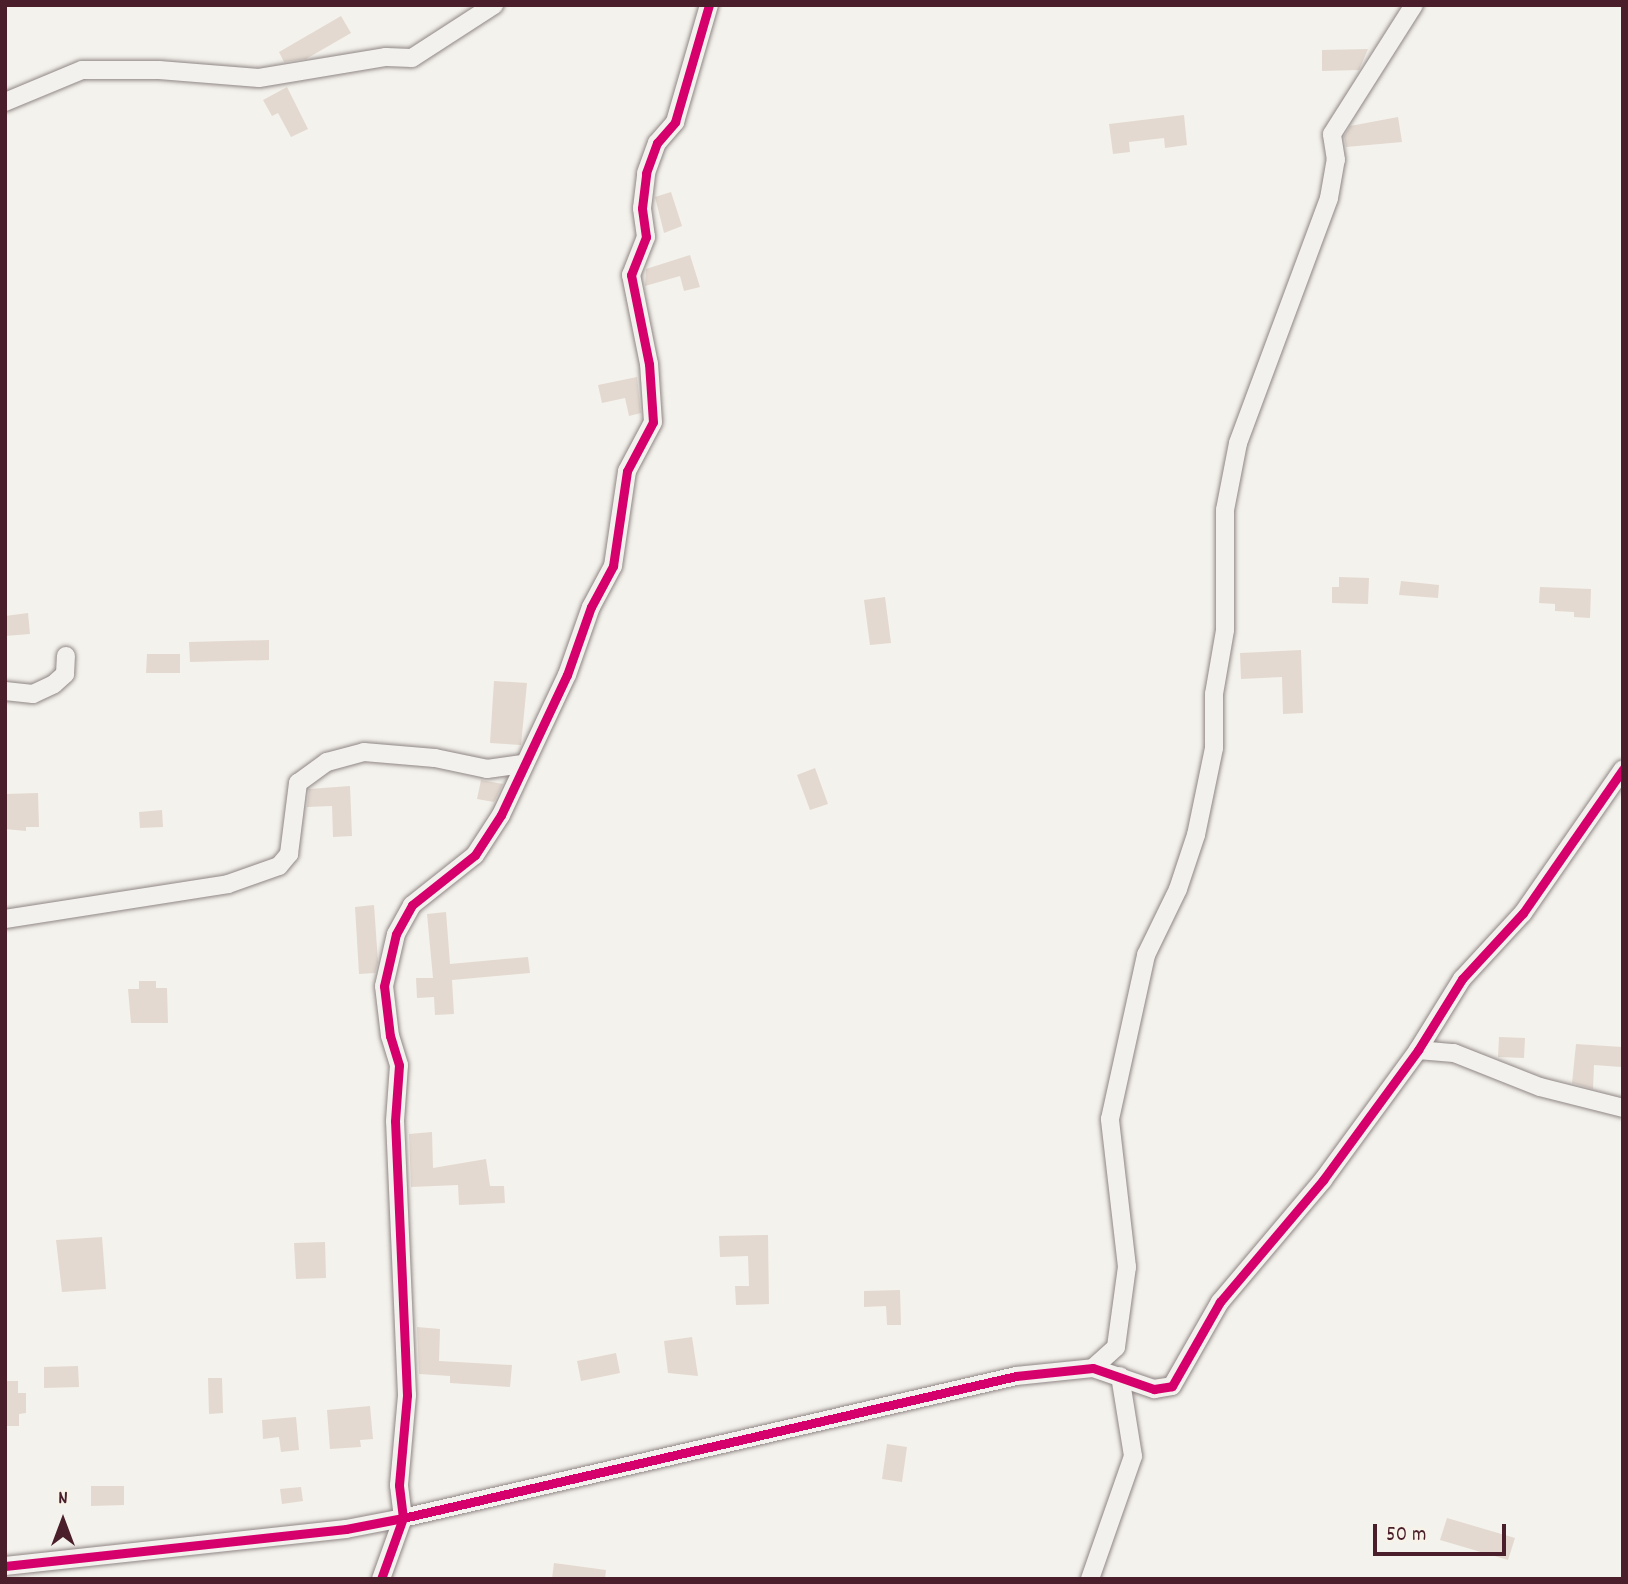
<!DOCTYPE html>
<html>
<head>
<meta charset="utf-8">
<style>
  body { margin:0 }
  #map { position:relative; width:1628px; height:1584px; overflow:hidden; background:#f4f2ec; font-family:Dekko,sans-serif }
  div>[style] { position:absolute }
  [style*='--x'] { left:calc(var(--x)*1px); top:calc(var(--y)*1px); width:calc(var(--w)*1px); rotate:calc(var(--a)*1deg) }
  .building>* { inset:0; background:#e3d9d0 }
  .roads { filter:drop-shadow(0 0 2px #8f8685) drop-shadow(0 0 2px #8f8685) }
  .street>* { height:18px; margin:-9px; padding:0 9px; transform-origin:9px; border-radius:9px; background:#f2f1ed }
  .cycleway>* { height:9px; margin:-4.5px; padding:0 4.5px; transform-origin:4.5px; border-radius:4.5px; background:#d6006c }
  span { translate:-50% -50%; white-space:nowrap; text-align:center; line-height:1.15; -webkit-text-stroke:5px #f7f3e8; paint-order:stroke }
  .frame { position:absolute; inset:0; border:7px solid #4a1f2b; pointer-events:none }
  .north { position:absolute; left:28px; top:1486px; width:70px; height:70px; -webkit-text-stroke:5px #f7f3e8; paint-order:stroke; rotate:0deg; font-size:19px; font-weight:700; line-height:28px; text-align:center; color:#4a1f2b }
  .north::after { content:''; display:block; margin:auto; width:24px; height:32px; background:#4a1f2b; clip-path:polygon(50% 0,100% 100%,50% 72%,0 100%) }
  .scale { position:absolute; left:1373px; top:1524px; width:133px; height:32px; box-sizing:border-box; border:4px solid #4a1f2b; border-top:0; padding-left:9px; font-size:21px; line-height:24px; white-space:nowrap; color:#4a1f2b; -webkit-text-stroke:5px #f7f3e8; paint-order:stroke }
</style>
</head>
<body>
<div id="map">
  <div class="building">
    <i style="clip-path:polygon(341px 16px,351px 33px,306px 59px,284px 62px,279px 52px)"></i>
    <i style="clip-path:polygon(1368px 49px,1359px 70px,1322px 71px,1322px 50px)"></i>
    <i style="clip-path:polygon(287px 87px,308px 129px,291px 137px,278px 113px,272px 116px,263px 100px)"></i>
    <i style="clip-path:polygon(1184px 115px,1187px 145px,1165px 148px,1164px 138px,1129px 142px,1130px 152px,1113px 154px,1109px 124px)"></i>
    <i style="clip-path:polygon(1398px 117px,1402px 142px,1346px 147px,1344px 136px,1350px 126px)"></i>
    <i style="clip-path:polygon(671px 192px,682px 226px,664px 233px,655px 197px)"></i>
    <i style="clip-path:polygon(690px 255px,700px 287px,684px 291px,680px 276px,645px 286px,646px 269px)"></i>
    <i style="clip-path:polygon(637px 377px,641px 413px,629px 416px,625px 398px,602px 403px,598px 385px)"></i>
    <i style="clip-path:polygon(1339px 577px,1369px 578px,1368px 604px,1332px 603px,1332px 587px,1339px 587px)"></i>
    <i style="clip-path:polygon(1401px 581px,1439px 585px,1438px 598px,1399px 595px)"></i>
    <i style="clip-path:polygon(1540px 587px,1591px 589px,1590px 618px,1574px 617px,1574px 612px,1555px 611px,1555px 604px,1539px 603px)"></i>
    <i style="clip-path:polygon(885px 597px,891px 643px,870px 645px,864px 600px)"></i>
    <i style="clip-path:polygon(28px 613px,30px 634px,5px 636px,5px 616px)"></i>
    <i style="clip-path:polygon(269px 640px,269px 660px,190px 662px,189px 642px)"></i>
    <i style="clip-path:polygon(1301px 650px,1303px 713px,1283px 714px,1282px 677px,1241px 679px,1240px 653px)"></i>
    <i style="clip-path:polygon(147px 654px,180px 654px,180px 673px,146px 673px)"></i>
    <i style="clip-path:polygon(494px 681px,527px 683px,521px 745px,490px 743px)"></i>
    <i style="clip-path:polygon(815px 768px,828px 804px,810px 810px,797px 775px)"></i>
    <i style="clip-path:polygon(481px 780px,503px 784px,494px 802px,477px 799px)"></i>
    <i style="clip-path:polygon(350px 786px,352px 836px,333px 837px,332px 806px,307px 807px,309px 789px)"></i>
    <i style="clip-path:polygon(38px 793px,39px 827px,26px 827px,26px 831px,5px 829px,5px 794px)"></i>
    <i style="clip-path:polygon(162px 810px,163px 827px,140px 828px,139px 812px)"></i>
    <i style="clip-path:polygon(374px 905px,378px 962px,375px 973px,359px 974px,355px 907px)"></i>
    <i style="clip-path:polygon(446px 912px,450px 964px,528px 957px,530px 973px,452px 980px,454px 1014px,435px 1015px,434px 997px,417px 998px,416px 978px,433px 978px,427px 914px)"></i>
    <i style="clip-path:polygon(139px 981px,156px 981px,156px 988px,167px 988px,168px 1023px,131px 1023px,128px 989px,139px 989px)"></i>
    <i style="clip-path:polygon(1499px 1037px,1525px 1038px,1524px 1058px,1498px 1057px)"></i>
    <i style="clip-path:polygon(1576px 1044px,1622px 1047px,1621px 1067px,1594px 1065px,1593px 1089px,1572px 1083px)"></i>
    <i style="clip-path:polygon(432px 1132px,433px 1168px,486px 1159px,490px 1186px,504px 1186px,505px 1203px,459px 1205px,458px 1185px,411px 1187px,409px 1134px)"></i>
    <i style="clip-path:polygon(768px 1235px,769px 1304px,736px 1305px,735px 1286px,749px 1286px,748px 1256px,720px 1257px,719px 1236px)"></i>
    <i style="clip-path:polygon(102px 1237px,106px 1289px,62px 1292px,56px 1240px)"></i>
    <i style="clip-path:polygon(325px 1242px,326px 1278px,296px 1279px,294px 1243px)"></i>
    <i style="clip-path:polygon(900px 1290px,901px 1325px,887px 1325px,886px 1306px,864px 1307px,864px 1291px)"></i>
    <i style="clip-path:polygon(417px 1327px,440px 1329px,439px 1361px,512px 1365px,510px 1387px,450px 1383px,450px 1376px,419px 1374px)"></i>
    <i style="clip-path:polygon(692px 1337px,698px 1376px,668px 1373px,664px 1341px)"></i>
    <i style="clip-path:polygon(616px 1353px,620px 1373px,581px 1381px,577px 1361px)"></i>
    <i style="clip-path:polygon(78px 1366px,79px 1387px,44px 1388px,44px 1367px)"></i>
    <i style="clip-path:polygon(208px 1378px,222px 1378px,223px 1413px,209px 1414px)"></i>
    <i style="clip-path:polygon(5px 1381px,18px 1381px,18px 1393px,26px 1393px,26px 1413px,19px 1414px,19px 1426px,5px 1426px)"></i>
    <i style="clip-path:polygon(370px 1406px,373px 1439px,360px 1440px,361px 1447px,330px 1449px,327px 1410px)"></i>
    <i style="clip-path:polygon(296px 1417px,299px 1450px,281px 1452px,279px 1437px,263px 1439px,262px 1420px)"></i>
    <i style="clip-path:polygon(887px 1444px,907px 1447px,902px 1482px,882px 1479px)"></i>
    <i style="clip-path:polygon(91px 1486px,124px 1486px,124px 1505px,91px 1506px)"></i>
    <i style="clip-path:polygon(301px 1487px,303px 1501px,282px 1504px,280px 1489px)"></i>
    <i style="clip-path:polygon(1447px 1518px,1515px 1538px,1508px 1560px,1440px 1540px)"></i>
    <i style="clip-path:polygon(554px 1563px,606px 1570px,605px 1579px,552px 1579px)"></i>
  </div>
  <div class="roads">
    <div class="street">
      <i style="--x:5;--y:102;--w:83;--a:-22.6"></i>
      <i style="--x:82;--y:70;--w:77;--a:0"></i>
      <i style="--x:159;--y:70;--w:100;--a:4.6"></i>
      <i style="--x:259;--y:78;--w:129;--a:-9.4"></i>
      <i style="--x:386;--y:57;--w:26;--a:2"></i>
      <i style="--x:412;--y:58;--w:98;--a:-32.9"></i>
      <i style="--x:5;--y:691;--w:28;--a:6"></i>
      <i style="--x:33;--y:694;--w:23;--a:-25"></i>
      <i style="--x:54;--y:684;--w:15;--a:-42"></i>
      <i style="--x:65;--y:674;--w:18;--a:-87"></i>
      <i style="--x:5;--y:919;--w:226;--a:-8.9"></i>
      <i style="--x:228;--y:884;--w:54;--a:-19.4"></i>
      <i style="--x:279;--y:866;--w:16;--a:-50"></i>
      <i style="--x:289;--y:854;--w:72;--a:-82.8"></i>
      <i style="--x:298;--y:783;--w:36;--a:-36"></i>
      <i style="--x:327;--y:762;--w:38;--a:-15"></i>
      <i style="--x:364;--y:752;--w:71;--a:4.8"></i>
      <i style="--x:435;--y:758;--w:53;--a:11.9"></i>
      <i style="--x:487;--y:769;--w:34;--a:-8"></i>
      <i style="--x:1418;--y:1050;--w:36;--a:5"></i>
      <i style="--x:1454;--y:1053;--w:92;--a:21.6"></i>
      <i style="--x:1540;--y:1087;--w:86;--a:14.2"></i>
      <i style="--x:1093;--y:1368;--w:31;--a:-42"></i>
      <i style="--x:1116;--y:1347;--w:81;--a:-82.2"></i>
      <i style="--x:1127;--y:1267;--w:149;--a:-96.6"></i>
      <i style="--x:1110;--y:1119;--w:168;--a:-77.6"></i>
      <i style="--x:1146;--y:955;--w:73;--a:-64.1"></i>
      <i style="--x:1178;--y:889;--w:57;--a:-71.6"></i>
      <i style="--x:1196;--y:835;--w:89;--a:-78.3"></i>
      <i style="--x:1214;--y:748;--w:54;--a:-90"></i>
      <i style="--x:1214;--y:694;--w:65;--a:-80.2"></i>
      <i style="--x:1225;--y:630;--w:120;--a:-90"></i>
      <i style="--x:1225;--y:510;--w:68;--a:-79"></i>
      <i style="--x:1238;--y:443;--w:261;--a:-69.6"></i>
      <i style="--x:1329;--y:198;--w:39;--a:-80"></i>
      <i style="--x:1336;--y:160;--w:26;--a:-99"></i>
      <i style="--x:1332;--y:134;--w:153;--a:-57.6"></i>
      <i style="--x:5;--y:1566;--w:343;--a:-6.2"></i>
      <i style="--x:346;--y:1529;--w:58;--a:-10.9"></i>
      <i style="--x:403;--y:1518;--w:629;--a:-13.04"></i>
      <i style="--x:1016;--y:1376;--w:77;--a:-5.9"></i>
      <i style="--x:1093;--y:1368;--w:65;--a:19"></i>
      <i style="--x:1154;--y:1389;--w:18;--a:-9"></i>
      <i style="--x:1172;--y:1386;--w:97;--a:-60.3"></i>
      <i style="--x:1220;--y:1302;--w:160;--a:-49.8"></i>
      <i style="--x:1323;--y:1180;--w:161;--a:-53.8"></i>
      <i style="--x:1418;--y:1050;--w:84;--a:-58.2"></i>
      <i style="--x:1462;--y:979;--w:90;--a:-47.3"></i>
      <i style="--x:1523;--y:913;--w:175;--a:-55.2"></i>
      <i style="--x:381;--y:1579;--w:65;--a:-70.2"></i>
      <i style="--x:403;--y:1518;--w:33;--a:-97"></i>
      <i style="--x:399;--y:1485;--w:90;--a:-84.9"></i>
      <i style="--x:407;--y:1395;--w:274;--a:-92.5"></i>
      <i style="--x:395;--y:1121;--w:56;--a:-85.9"></i>
      <i style="--x:399;--y:1065;--w:30;--a:-107"></i>
      <i style="--x:390;--y:1036;--w:50;--a:-96.8"></i>
      <i style="--x:384;--y:986;--w:53;--a:-77"></i>
      <i style="--x:396;--y:934;--w:33;--a:-61"></i>
      <i style="--x:412;--y:905;--w:80;--a:-38.4"></i>
      <i style="--x:475;--y:855;--w:48;--a:-57"></i>
      <i style="--x:501;--y:815;--w:155;--a:-64.8"></i>
      <i style="--x:567;--y:675;--w:72;--a:-70.6"></i>
      <i style="--x:591;--y:607;--w:47;--a:-61.8"></i>
      <i style="--x:613;--y:566;--w:96;--a:-81.6"></i>
      <i style="--x:627;--y:471;--w:55;--a:-62"></i>
      <i style="--x:653;--y:422;--w:58;--a:-93.9"></i>
      <i style="--x:649;--y:364;--w:91;--a:-101.4"></i>
      <i style="--x:631;--y:275;--w:41;--a:-68.5"></i>
      <i style="--x:646;--y:237;--w:29;--a:-98"></i>
      <i style="--x:642;--y:208;--w:35;--a:-83"></i>
      <i style="--x:646;--y:173;--w:32;--a:-70"></i>
      <i style="--x:657;--y:143;--w:28;--a:-49"></i>
      <i style="--x:675;--y:122;--w:122;--a:-73.8"></i>
      <i style="--x:1090;--y:1579;--w:130;--a:-70.7"></i>
      <i style="--x:1133;--y:1456;--w:81;--a:-99.2"></i>
    </div>
  </div>
  <div class="cycleway">
    <i style="--x:5;--y:1566;--w:343;--a:-6.2"></i>
    <i style="--x:346;--y:1529;--w:58;--a:-10.9"></i>
    <i style="--x:403;--y:1518;--w:629;--a:-13.04"></i>
    <i style="--x:1016;--y:1376;--w:77;--a:-5.9"></i>
    <i style="--x:1093;--y:1368;--w:65;--a:19"></i>
    <i style="--x:1154;--y:1389;--w:18;--a:-9"></i>
    <i style="--x:1172;--y:1386;--w:97;--a:-60.3"></i>
    <i style="--x:1220;--y:1302;--w:160;--a:-49.8"></i>
    <i style="--x:1323;--y:1180;--w:161;--a:-53.8"></i>
    <i style="--x:1418;--y:1050;--w:84;--a:-58.2"></i>
    <i style="--x:1462;--y:979;--w:90;--a:-47.3"></i>
    <i style="--x:1523;--y:913;--w:175;--a:-55.2"></i>
    <i style="--x:381;--y:1579;--w:65;--a:-70.2"></i>
    <i style="--x:403;--y:1518;--w:33;--a:-97"></i>
    <i style="--x:399;--y:1485;--w:90;--a:-84.9"></i>
    <i style="--x:407;--y:1395;--w:274;--a:-92.5"></i>
    <i style="--x:395;--y:1121;--w:56;--a:-85.9"></i>
    <i style="--x:399;--y:1065;--w:30;--a:-107"></i>
    <i style="--x:390;--y:1036;--w:50;--a:-96.8"></i>
    <i style="--x:384;--y:986;--w:53;--a:-77"></i>
    <i style="--x:396;--y:934;--w:33;--a:-61"></i>
    <i style="--x:412;--y:905;--w:80;--a:-38.4"></i>
    <i style="--x:475;--y:855;--w:48;--a:-57"></i>
    <i style="--x:501;--y:815;--w:155;--a:-64.8"></i>
    <i style="--x:567;--y:675;--w:72;--a:-70.6"></i>
    <i style="--x:591;--y:607;--w:47;--a:-61.8"></i>
    <i style="--x:613;--y:566;--w:96;--a:-81.6"></i>
    <i style="--x:627;--y:471;--w:55;--a:-62"></i>
    <i style="--x:653;--y:422;--w:58;--a:-93.9"></i>
    <i style="--x:649;--y:364;--w:91;--a:-101.4"></i>
    <i style="--x:631;--y:275;--w:41;--a:-68.5"></i>
    <i style="--x:646;--y:237;--w:29;--a:-98"></i>
    <i style="--x:642;--y:208;--w:35;--a:-83"></i>
    <i style="--x:646;--y:173;--w:32;--a:-70"></i>
    <i style="--x:657;--y:143;--w:28;--a:-49"></i>
    <i style="--x:675;--y:122;--w:122;--a:-73.8"></i>
  </div>
  <div class="frame"></div>
  <div class="north">N</div>
  <div class="scale">50 m</div>
</div>
</body>
</html>
